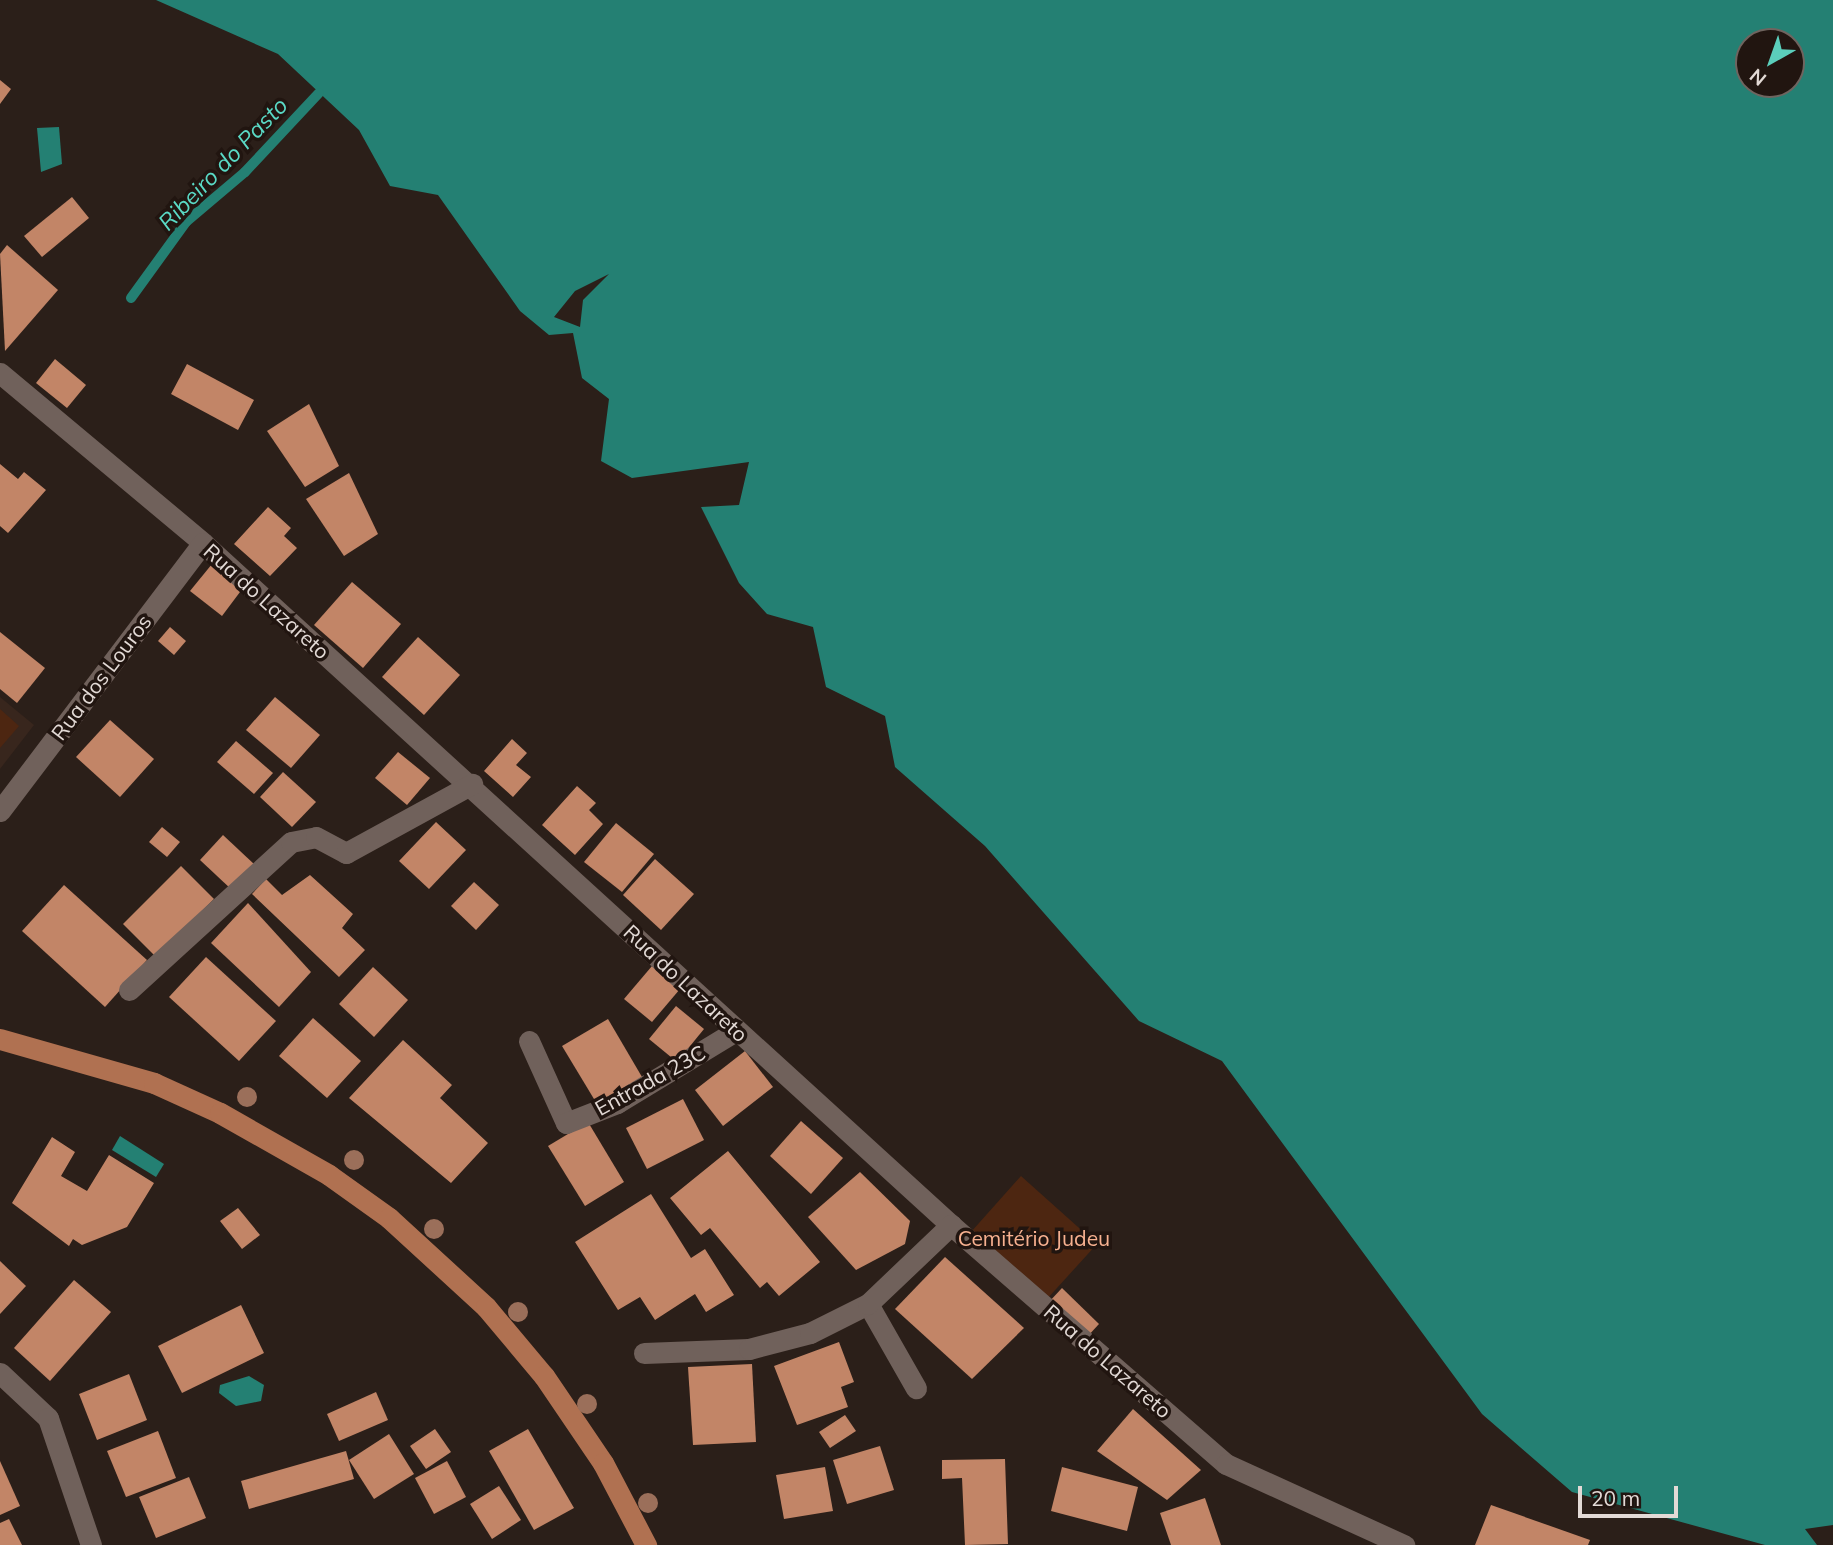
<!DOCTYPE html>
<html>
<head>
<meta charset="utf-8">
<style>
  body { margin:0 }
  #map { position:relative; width:1833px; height:1545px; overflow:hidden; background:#2b1f19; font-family:Mulish,sans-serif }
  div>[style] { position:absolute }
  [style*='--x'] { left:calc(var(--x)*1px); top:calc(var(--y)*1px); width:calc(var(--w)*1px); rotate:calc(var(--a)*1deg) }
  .built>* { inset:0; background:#38261d }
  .green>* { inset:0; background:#4d2611 }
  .water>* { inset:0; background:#248073 }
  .stream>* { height:10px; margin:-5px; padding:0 5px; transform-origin:5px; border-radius:5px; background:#248073 }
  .building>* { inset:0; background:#c28567 }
  .minor>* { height:21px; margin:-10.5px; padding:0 10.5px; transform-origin:10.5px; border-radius:10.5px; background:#70615b }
  .major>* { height:21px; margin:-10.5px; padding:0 10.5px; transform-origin:10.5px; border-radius:10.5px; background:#b07151 }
  .trees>* { width:20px; height:20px; margin:-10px; border-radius:50%; background:#9b6f5a }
  span { translate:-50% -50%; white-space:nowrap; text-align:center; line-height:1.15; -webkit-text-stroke:7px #211510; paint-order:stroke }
  .street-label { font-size:21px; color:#e3dad6 }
  .park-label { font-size:21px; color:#f7b190 }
  .water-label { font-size:23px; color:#5ad9c5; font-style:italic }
  .north { position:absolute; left:1735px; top:28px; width:70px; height:70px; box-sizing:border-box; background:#211510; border:2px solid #6f645f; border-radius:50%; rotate:220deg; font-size:19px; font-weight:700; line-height:28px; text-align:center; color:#e3dad6 }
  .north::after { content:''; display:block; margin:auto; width:24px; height:32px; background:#5bcebb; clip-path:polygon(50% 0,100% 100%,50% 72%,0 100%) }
  .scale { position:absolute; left:1578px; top:1486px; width:100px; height:32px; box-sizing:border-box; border:4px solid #e3dad6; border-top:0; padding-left:9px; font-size:21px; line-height:24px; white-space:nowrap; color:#e3dad6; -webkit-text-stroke:5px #211510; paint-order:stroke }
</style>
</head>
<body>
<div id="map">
  <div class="built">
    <i style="clip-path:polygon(0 697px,34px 725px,0 769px)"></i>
  </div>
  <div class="green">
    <i style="clip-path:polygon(0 709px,19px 726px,0 748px)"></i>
    <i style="clip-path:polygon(1021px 1176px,1097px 1244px,1047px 1299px,971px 1232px)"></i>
  </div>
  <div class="water">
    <i style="clip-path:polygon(evenodd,156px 0,1833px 0,1833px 1525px,1805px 1529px,1817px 1545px,1765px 1545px,1572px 1492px,1482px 1414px,1222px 1061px,1139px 1021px,985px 846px,895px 767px,885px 716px,826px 687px,813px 627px,767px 614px,739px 583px,701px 507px,739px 505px,749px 462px,632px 478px,601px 461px,609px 399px,582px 378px,573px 333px,549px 335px,520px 311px,438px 195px,390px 186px,359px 130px,278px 54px,156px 0,1749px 42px,1791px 42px,1791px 84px,1749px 84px,1749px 42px,156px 0,609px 274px,583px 300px,580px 327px,554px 317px,575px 291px,609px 274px)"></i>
    <i style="clip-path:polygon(59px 127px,62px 164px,41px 172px,37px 128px)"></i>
    <i style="clip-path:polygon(120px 1136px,164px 1164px,156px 1177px,112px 1150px)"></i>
    <i style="clip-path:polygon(249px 1376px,264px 1385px,261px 1401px,236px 1406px,219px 1393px,220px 1385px)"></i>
  </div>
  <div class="stream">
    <i style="--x:131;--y:298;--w:94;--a:-54.1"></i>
    <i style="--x:186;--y:222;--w:77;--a:-40.3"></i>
    <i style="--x:245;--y:172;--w:108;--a:-46.9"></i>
  </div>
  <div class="building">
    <i style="clip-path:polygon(0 80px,11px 89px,0 104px)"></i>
    <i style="clip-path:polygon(72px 197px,89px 218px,42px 257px,24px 236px)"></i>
    <i style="clip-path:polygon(7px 245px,58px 290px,5px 351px,0 254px)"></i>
    <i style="clip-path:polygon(55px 359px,86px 385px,67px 408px,36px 383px)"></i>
    <i style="clip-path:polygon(187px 364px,254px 400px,238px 430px,171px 394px)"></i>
    <i style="clip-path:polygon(309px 404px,339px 466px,305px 487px,267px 431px)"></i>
    <i style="clip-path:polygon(0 464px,18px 479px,24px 472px,46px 490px,8px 533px,0 526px)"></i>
    <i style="clip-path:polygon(349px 473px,378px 534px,344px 556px,306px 499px)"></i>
    <i style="clip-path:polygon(268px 507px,291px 528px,284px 536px,297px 548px,270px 576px,234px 544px)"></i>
    <i style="clip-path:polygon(212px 564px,243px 588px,222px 616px,190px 591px)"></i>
    <i style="clip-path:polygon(352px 582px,401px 624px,363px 668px,314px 625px)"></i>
    <i style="clip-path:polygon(170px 627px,186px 641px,174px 655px,158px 641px)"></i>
    <i style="clip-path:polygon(0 632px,45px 668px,17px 703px,0 689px)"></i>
    <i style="clip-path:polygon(418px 637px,460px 675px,424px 715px,382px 677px)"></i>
    <i style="clip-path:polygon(275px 697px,320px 735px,291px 768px,246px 730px)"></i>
    <i style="clip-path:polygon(110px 720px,154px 759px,120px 797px,76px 757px)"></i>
    <i style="clip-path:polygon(512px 739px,527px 753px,516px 765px,531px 777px,513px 797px,484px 771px)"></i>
    <i style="clip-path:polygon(236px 741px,273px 773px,254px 794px,217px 762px)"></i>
    <i style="clip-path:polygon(398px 752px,430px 778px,407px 805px,375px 778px)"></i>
    <i style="clip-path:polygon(283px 772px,316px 802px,292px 827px,260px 797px)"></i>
    <i style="clip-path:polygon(577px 786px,596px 803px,589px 810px,603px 824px,575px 855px,542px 825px)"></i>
    <i style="clip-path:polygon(436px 822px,466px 850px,429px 889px,399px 861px)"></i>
    <i style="clip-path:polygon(616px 823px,654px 854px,622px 892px,584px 862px)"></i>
    <i style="clip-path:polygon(162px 827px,180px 842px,167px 857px,149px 842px)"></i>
    <i style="clip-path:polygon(223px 835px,255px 865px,232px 890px,200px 860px)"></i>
    <i style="clip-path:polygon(655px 859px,694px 894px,661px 930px,623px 895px)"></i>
    <i style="clip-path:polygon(181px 866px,214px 899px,156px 957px,123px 924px)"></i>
    <i style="clip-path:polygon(310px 875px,353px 914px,342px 928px,365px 950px,339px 977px,252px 894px,266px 879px,282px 895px)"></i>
    <i style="clip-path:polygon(474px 882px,499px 905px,476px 930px,451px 906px)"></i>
    <i style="clip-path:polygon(64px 885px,147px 960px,105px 1007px,22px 931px)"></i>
    <i style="clip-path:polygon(248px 903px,311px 972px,279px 1007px,211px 943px)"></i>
    <i style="clip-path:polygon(206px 957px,276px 1021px,239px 1061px,169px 997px)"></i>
    <i style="clip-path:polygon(652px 966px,680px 989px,652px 1022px,624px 999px)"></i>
    <i style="clip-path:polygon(373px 967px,408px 1000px,374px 1037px,339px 1004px)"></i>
    <i style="clip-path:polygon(676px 1006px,704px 1029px,677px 1062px,649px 1039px)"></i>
    <i style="clip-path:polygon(313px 1018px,361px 1061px,327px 1098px,279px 1056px)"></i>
    <i style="clip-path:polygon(608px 1019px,642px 1077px,597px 1104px,562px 1046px)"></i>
    <i style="clip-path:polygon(403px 1040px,452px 1085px,440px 1098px,488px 1143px,451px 1183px,349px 1098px)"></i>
    <i style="clip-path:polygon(745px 1051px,773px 1087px,723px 1126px,695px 1090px)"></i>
    <i style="clip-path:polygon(683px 1099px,704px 1140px,647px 1169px,626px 1128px)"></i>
    <i style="clip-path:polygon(801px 1121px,843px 1158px,811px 1194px,770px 1156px)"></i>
    <i style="clip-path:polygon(588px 1122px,624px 1182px,585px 1206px,548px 1146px)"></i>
    <i style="clip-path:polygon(52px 1137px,75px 1152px,61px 1176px,87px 1191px,109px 1155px,154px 1183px,127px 1227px,82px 1245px,73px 1239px,69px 1246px,12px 1203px)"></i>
    <i style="clip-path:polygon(728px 1151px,820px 1262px,779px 1296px,767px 1282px,760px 1288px,710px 1228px,701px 1235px,670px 1198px)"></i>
    <i style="clip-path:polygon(860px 1172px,910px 1221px,905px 1244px,856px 1270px,808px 1217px)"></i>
    <i style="clip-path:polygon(651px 1194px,691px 1258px,705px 1249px,734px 1295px,706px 1312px,695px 1294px,655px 1320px,640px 1297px,618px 1310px,575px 1242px)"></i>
    <i style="clip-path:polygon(238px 1208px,260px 1235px,242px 1249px,220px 1221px)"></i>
    <i style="clip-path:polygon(945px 1257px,1024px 1328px,972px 1379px,895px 1309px)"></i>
    <i style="clip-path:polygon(0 1261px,26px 1286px,0 1314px)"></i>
    <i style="clip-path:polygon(74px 1280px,111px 1312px,50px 1381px,14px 1348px)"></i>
    <i style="clip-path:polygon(1062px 1288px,1099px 1324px,1087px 1337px,1049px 1302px)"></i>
    <i style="clip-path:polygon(241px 1305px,264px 1353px,182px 1393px,158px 1346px)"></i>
    <i style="clip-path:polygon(839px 1342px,854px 1382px,841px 1387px,848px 1407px,797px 1425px,774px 1366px)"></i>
    <i style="clip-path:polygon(752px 1364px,756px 1442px,693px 1445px,688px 1367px)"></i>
    <i style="clip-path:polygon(129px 1374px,147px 1420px,97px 1440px,79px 1394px)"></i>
    <i style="clip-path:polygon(376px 1392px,388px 1420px,339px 1441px,327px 1414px)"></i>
    <i style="clip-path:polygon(1133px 1409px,1201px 1470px,1167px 1500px,1097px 1451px)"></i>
    <i style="clip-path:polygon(845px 1415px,856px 1431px,830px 1448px,819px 1432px)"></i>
    <i style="clip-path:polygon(435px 1429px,451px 1452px,426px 1469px,410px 1446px)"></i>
    <i style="clip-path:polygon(528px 1429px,574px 1508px,534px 1530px,489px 1451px)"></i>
    <i style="clip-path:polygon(158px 1431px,176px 1478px,126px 1497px,107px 1451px)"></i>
    <i style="clip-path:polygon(389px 1434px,414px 1474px,374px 1499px,349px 1460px)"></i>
    <i style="clip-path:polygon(880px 1446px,894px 1490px,847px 1504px,833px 1460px)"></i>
    <i style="clip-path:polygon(346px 1451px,354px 1479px,249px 1509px,241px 1481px)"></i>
    <i style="clip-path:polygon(1005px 1459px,1008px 1544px,965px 1545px,962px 1478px,942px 1479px,942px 1460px)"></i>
    <i style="clip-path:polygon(0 1461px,20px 1506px,0 1515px)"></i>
    <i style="clip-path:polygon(447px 1461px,466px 1497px,434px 1514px,415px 1478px)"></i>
    <i style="clip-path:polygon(825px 1467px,833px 1511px,784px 1519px,776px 1475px)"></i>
    <i style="clip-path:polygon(1062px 1467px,1138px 1487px,1127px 1531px,1051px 1511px)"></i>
    <i style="clip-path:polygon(189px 1477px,206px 1518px,156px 1538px,139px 1497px)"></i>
    <i style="clip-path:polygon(499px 1486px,521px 1520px,492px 1539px,470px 1504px)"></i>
    <i style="clip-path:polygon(1205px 1498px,1221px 1545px,1171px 1545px,1160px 1513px)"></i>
    <i style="clip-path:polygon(1491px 1505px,1590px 1540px,1588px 1545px,1475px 1545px)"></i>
    <i style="clip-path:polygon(9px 1519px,22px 1545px,0 1545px,0 1523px)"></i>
  </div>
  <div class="minor">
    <i style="--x:0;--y:373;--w:265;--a:39.9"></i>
    <i style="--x:203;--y:543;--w:1012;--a:42.36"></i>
    <i style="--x:951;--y:1225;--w:364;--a:41"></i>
    <i style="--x:1226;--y:1464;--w:196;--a:24.5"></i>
    <i style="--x:0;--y:811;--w:336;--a:-52.9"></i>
    <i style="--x:129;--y:990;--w:219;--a:-42.4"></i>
    <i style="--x:291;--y:842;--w:25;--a:-11"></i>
    <i style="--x:316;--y:837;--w:34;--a:28"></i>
    <i style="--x:346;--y:853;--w:144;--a:-28.7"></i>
    <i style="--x:529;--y:1041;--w:90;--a:65.7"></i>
    <i style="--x:566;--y:1123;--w:55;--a:-21.4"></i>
    <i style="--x:617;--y:1103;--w:140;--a:-31.3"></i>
    <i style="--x:868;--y:1304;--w:97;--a:60.3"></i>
    <i style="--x:644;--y:1353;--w:105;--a:-2.2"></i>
    <i style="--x:749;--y:1349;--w:63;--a:-14.7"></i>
    <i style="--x:810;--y:1333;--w:65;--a:-26.6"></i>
    <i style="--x:868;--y:1304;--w:115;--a:-43.6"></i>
    <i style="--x:0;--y:1373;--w:66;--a:43.2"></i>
    <i style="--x:48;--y:1418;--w:134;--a:71.3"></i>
  </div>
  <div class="major">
    <i style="--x:0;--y:1039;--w:160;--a:15.9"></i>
    <i style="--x:154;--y:1083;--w:72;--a:24.4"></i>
    <i style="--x:220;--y:1113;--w:125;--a:29.6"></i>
    <i style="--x:329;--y:1175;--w:74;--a:35.6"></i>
    <i style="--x:389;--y:1218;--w:132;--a:42.5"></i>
    <i style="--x:486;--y:1307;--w:90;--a:50"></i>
    <i style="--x:544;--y:1376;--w:105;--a:55.9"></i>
    <i style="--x:603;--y:1463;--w:93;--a:62.3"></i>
  </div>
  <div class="trees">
    <i style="left:247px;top:1097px"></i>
    <i style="left:354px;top:1160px"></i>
    <i style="left:434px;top:1229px"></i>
    <i style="left:518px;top:1312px"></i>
    <i style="left:587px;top:1404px"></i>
    <i style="left:648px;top:1503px"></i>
  </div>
  <div class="street-label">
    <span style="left:267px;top:601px;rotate:42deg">Rua do Lazareto</span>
    <span style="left:101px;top:677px;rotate:-53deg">Rua dos Louros</span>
    <span style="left:686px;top:983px;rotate:43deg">Rua do Lazareto</span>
    <span style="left:650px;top:1080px;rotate:-29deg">Entrada 23C</span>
    <span style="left:1108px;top:1361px;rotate:41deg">Rua do Lazareto</span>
  </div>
  <div class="park-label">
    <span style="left:1034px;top:1238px">Cemitério Judeu</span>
  </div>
  <div class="water-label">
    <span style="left:223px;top:164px;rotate:-46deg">Ribeiro do Pasto</span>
  </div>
  <div class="north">N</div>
  <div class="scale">20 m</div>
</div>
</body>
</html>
